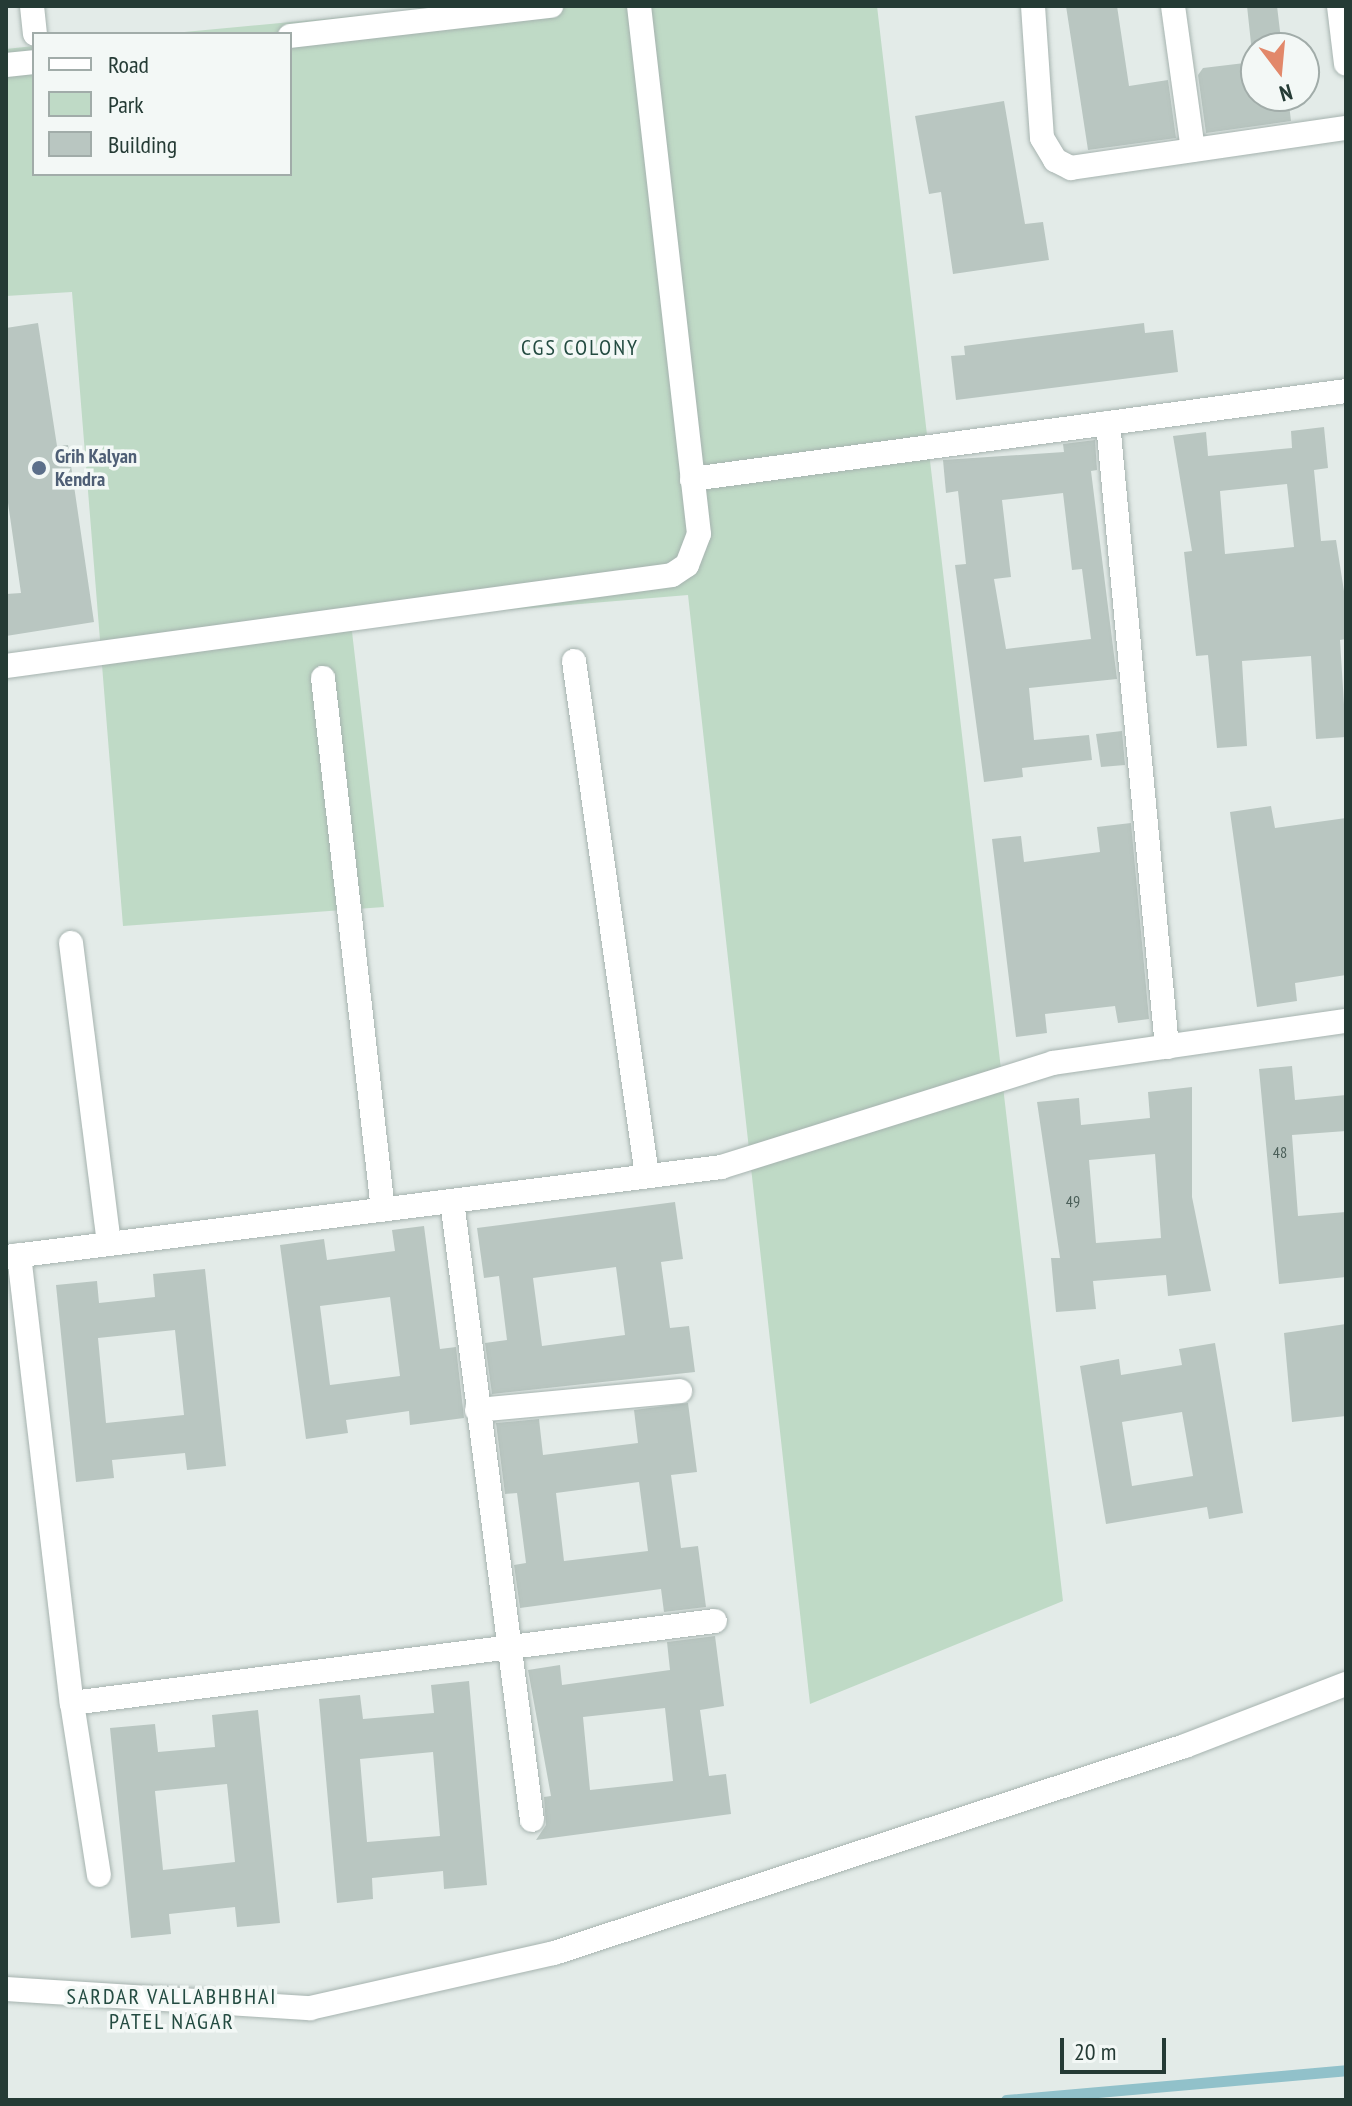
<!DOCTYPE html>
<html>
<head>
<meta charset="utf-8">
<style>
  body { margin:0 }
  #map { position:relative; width:1352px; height:2106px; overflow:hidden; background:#e3ebe8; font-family:"PT Sans Narrow",sans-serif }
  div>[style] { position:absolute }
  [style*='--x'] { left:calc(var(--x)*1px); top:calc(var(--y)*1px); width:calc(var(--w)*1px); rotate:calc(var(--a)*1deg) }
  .green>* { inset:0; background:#bfdac6 }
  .stream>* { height:11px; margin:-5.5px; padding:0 5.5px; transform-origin:5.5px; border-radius:5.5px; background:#91c1ca }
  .building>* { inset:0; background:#b9c6c1 }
  .roads { filter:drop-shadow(0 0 2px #a6b3af) drop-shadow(0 0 2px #a6b3af) }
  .minor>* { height:24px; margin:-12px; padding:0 12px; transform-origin:12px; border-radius:12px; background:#fff }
  .dots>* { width:22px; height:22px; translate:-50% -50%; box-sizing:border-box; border:4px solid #f3f8f6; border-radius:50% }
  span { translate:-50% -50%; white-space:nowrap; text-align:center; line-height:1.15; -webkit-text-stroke:7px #f3f8f6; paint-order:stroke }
  .number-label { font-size:16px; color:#4a5e58 }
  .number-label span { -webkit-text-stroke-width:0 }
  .service-label { font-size:20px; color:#4e5e75; font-weight:700 }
  .left { translate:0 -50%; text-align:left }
  .neighbourhood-label { font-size:22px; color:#234b41; letter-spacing:2px }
  .frame { position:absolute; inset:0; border:8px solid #253b35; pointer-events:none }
  .legend { position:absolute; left:32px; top:32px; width:260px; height:144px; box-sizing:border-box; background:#f3f8f6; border:2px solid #a1aca9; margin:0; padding:10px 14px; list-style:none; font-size:24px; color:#253b35 }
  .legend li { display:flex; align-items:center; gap:16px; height:40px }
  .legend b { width:40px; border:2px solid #a1aca9 }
  .north { position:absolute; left:1240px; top:32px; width:80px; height:80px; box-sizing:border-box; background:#f3f8f6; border:2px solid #a1aca9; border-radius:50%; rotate:164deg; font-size:22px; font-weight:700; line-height:32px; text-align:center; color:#253b35 }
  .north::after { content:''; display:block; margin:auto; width:28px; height:36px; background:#e2886a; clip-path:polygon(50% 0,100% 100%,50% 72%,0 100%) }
  .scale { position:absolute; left:1060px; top:2038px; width:106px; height:36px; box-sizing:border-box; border:4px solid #253b35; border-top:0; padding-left:10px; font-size:24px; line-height:28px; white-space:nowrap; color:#253b35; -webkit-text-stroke:6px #f3f8f6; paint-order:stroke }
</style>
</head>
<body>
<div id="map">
  <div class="green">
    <i style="clip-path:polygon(461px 6px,877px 6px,1063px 1601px,810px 1704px,688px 595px,351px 623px,384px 907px,123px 926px,72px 292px,6px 296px,6px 49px,34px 46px,34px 174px,290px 174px,290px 34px,163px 34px)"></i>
  </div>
  <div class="stream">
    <i style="--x:1006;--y:2100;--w:341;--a:-5"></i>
  </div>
  <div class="building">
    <i style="clip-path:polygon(1066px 6px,1117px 6px,1129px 86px,1168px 80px,1176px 138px,1088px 150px)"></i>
    <i style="clip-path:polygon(1247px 6px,1277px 6px,1282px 48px,1256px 48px,1256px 96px,1288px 96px,1291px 121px,1206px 133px,1198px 75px,1203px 68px,1253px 62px)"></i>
    <i style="clip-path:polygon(1004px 101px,1025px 224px,1043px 222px,1049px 260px,953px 274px,941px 192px,929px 194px,915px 116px)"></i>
    <i style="clip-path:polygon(38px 323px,57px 446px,68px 445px,94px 622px,6px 636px,6px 594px,21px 593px,6px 489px,6px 328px)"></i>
    <i style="clip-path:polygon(1144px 323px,1145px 333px,1173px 330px,1178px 372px,956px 400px,951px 356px,965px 355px,964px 346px)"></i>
    <i style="clip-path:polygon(evenodd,1324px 427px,1328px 468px,1314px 470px,1321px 541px,1336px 540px,1346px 604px,1346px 639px,1340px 640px,1346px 737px,1316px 739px,1311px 656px,1242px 661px,1247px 746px,1217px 748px,1208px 655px,1196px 656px,1184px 552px,1192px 551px,1173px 436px,1206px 432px,1208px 456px,1292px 448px,1291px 431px,1324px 427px,1287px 484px,1294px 547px,1225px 554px,1220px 491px,1287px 484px)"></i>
    <i style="clip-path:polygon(evenodd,1095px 440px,1097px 470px,1091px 471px,1117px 679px,1029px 688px,1034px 740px,1089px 735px,1092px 760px,1022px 768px,1023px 777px,984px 782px,955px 565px,966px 564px,958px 491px,946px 493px,943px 460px,1064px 452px,1063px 444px,1095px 440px,1063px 493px,1072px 570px,1082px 569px,1091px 639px,1006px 649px,994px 579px,1011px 577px,1002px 500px,1063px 493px)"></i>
    <i style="clip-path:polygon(1122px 731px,1125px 765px,1101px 767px,1096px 734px)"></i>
    <i style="clip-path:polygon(1271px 806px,1275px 828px,1346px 818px,1346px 975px,1295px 983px,1297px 1001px,1257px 1007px,1230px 812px)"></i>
    <i style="clip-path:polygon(1131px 823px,1149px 1019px,1118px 1023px,1115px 1006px,1045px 1014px,1047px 1033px,1016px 1037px,992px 839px,1021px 836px,1024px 862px,1100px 852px,1097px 827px)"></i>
    <i style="clip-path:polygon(1292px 1066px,1295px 1100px,1346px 1095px,1346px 1131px,1292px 1135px,1298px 1216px,1346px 1212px,1346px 1277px,1279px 1284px,1259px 1069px)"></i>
    <i style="clip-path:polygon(evenodd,1192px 1087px,1192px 1197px,1211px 1291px,1168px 1296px,1166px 1275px,1093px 1281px,1096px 1309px,1056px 1312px,1051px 1258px,1060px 1258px,1037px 1102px,1079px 1098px,1081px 1125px,1150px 1118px,1148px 1092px,1192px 1087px,1155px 1154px,1161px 1238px,1096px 1243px,1089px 1160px,1155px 1154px)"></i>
    <i style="clip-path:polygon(evenodd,675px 1202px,683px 1259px,661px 1262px,670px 1328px,689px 1326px,695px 1372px,492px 1394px,485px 1343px,507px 1340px,499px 1276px,484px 1278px,477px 1228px,675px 1202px,616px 1267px,625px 1335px,542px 1346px,533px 1278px,616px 1267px)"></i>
    <i style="clip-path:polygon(evenodd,424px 1226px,440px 1349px,456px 1347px,464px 1418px,410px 1425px,409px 1411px,346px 1420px,348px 1433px,306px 1439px,280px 1245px,324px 1239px,327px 1260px,395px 1251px,392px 1230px,424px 1226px,390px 1297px,400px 1376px,330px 1385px,320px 1306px,390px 1297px)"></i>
    <i style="clip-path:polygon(evenodd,205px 1269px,226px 1466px,187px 1470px,185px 1453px,112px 1460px,114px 1478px,76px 1482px,56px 1285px,97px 1281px,99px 1303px,155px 1297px,153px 1274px,205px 1269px,175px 1330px,184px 1415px,106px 1423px,98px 1338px,175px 1330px)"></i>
    <i style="clip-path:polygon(1346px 1324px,1346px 1416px,1292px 1422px,1284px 1333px)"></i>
    <i style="clip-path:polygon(evenodd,1215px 1343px,1243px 1513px,1209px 1519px,1207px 1507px,1106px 1524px,1080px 1366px,1119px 1359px,1121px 1375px,1182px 1365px,1179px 1349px,1215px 1343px,1182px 1412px,1193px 1476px,1132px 1486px,1122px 1422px,1182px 1412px)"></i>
    <i style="clip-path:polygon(evenodd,688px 1403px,697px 1472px,671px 1475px,681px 1548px,698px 1546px,706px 1607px,664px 1612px,661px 1589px,520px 1608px,514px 1565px,526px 1563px,517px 1493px,505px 1494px,496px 1423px,539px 1419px,543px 1455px,638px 1443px,634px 1410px,688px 1403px,639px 1482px,648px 1551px,564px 1561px,556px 1493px,639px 1482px)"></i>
    <i style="clip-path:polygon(evenodd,715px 1636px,724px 1706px,700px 1710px,709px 1776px,726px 1774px,731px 1814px,536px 1840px,546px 1825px,544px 1797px,551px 1796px,528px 1670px,560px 1665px,562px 1685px,670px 1670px,667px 1642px,715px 1636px,665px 1708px,673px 1781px,590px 1790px,583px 1717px,665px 1708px)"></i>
    <i style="clip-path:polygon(evenodd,469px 1681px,487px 1885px,444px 1889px,443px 1871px,372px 1878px,373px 1899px,337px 1903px,319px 1699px,360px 1695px,363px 1719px,434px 1713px,431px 1685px,469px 1681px,433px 1752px,440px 1836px,367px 1842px,360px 1759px,433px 1752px)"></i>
    <i style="clip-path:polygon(evenodd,258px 1710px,280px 1923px,237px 1927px,235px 1907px,169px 1914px,171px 1934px,131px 1938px,110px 1728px,155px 1724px,158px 1752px,215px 1747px,212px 1715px,258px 1710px,227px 1784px,235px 1862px,163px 1870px,155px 1791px,227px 1784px)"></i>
  </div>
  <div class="roads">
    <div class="minor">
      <i style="--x:32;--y:6;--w:28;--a:84"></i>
      <i style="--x:1033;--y:6;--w:132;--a:86.1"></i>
      <i style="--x:1042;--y:138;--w:26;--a:59"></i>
      <i style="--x:1055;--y:160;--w:18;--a:27"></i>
      <i style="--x:1071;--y:168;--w:278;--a:-8.3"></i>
      <i style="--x:1173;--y:6;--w:145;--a:82.1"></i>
      <i style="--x:1339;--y:6;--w:58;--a:83.1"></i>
      <i style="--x:290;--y:36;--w:263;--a:-6.6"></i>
      <i style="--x:6;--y:65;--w:28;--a:-6"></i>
      <i style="--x:1108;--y:423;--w:627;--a:84.6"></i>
      <i style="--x:692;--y:479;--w:660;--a:-7.66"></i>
      <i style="--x:574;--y:661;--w:520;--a:81.93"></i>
      <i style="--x:6;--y:666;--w:672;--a:-7.78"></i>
      <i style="--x:672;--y:575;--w:18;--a:-34"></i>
      <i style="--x:687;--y:565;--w:33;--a:-69"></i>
      <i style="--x:699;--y:534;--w:531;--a:-96.48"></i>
      <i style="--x:323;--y:678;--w:535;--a:83.57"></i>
      <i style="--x:71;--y:943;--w:303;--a:82.8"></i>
      <i style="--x:452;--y:1201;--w:624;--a:82.64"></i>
      <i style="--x:19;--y:1255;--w:451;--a:83.3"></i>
      <i style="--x:72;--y:1703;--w:648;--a:-7.27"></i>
      <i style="--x:6;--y:1257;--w:721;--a:-7.17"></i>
      <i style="--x:721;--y:1167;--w:348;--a:-17.4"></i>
      <i style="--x:1053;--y:1063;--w:296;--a:-8.2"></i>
      <i style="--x:477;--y:1410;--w:204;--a:-5.3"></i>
      <i style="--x:72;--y:1703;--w:174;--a:81.1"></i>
      <i style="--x:6;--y:1989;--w:305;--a:3.6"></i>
      <i style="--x:310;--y:2008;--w:250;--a:-12.7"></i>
      <i style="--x:554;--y:1953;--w:664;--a:-18.16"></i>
      <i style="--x:1185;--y:1746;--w:173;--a:-21.1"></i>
    </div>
  </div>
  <div class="dots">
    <i style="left:39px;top:468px;background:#5c6f8a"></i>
  </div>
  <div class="number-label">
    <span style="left:1280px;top:1152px">48</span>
    <span style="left:1073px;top:1201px">49</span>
  </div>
  <div class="service-label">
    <span class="left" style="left:55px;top:468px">Grih Kalyan<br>Kendra</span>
  </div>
  <div class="neighbourhood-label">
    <span style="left:580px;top:348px">CGS COLONY</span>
    <span style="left:172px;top:2009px">SARDAR VALLABHBHAI<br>PATEL NAGAR</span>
  </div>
  <div class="frame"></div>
  <ul class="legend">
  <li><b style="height:10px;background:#fff"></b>Road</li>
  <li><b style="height:22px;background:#bfdac6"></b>Park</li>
  <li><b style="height:22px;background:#b9c6c1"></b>Building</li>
  </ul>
  <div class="north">N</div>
  <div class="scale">20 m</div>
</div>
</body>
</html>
